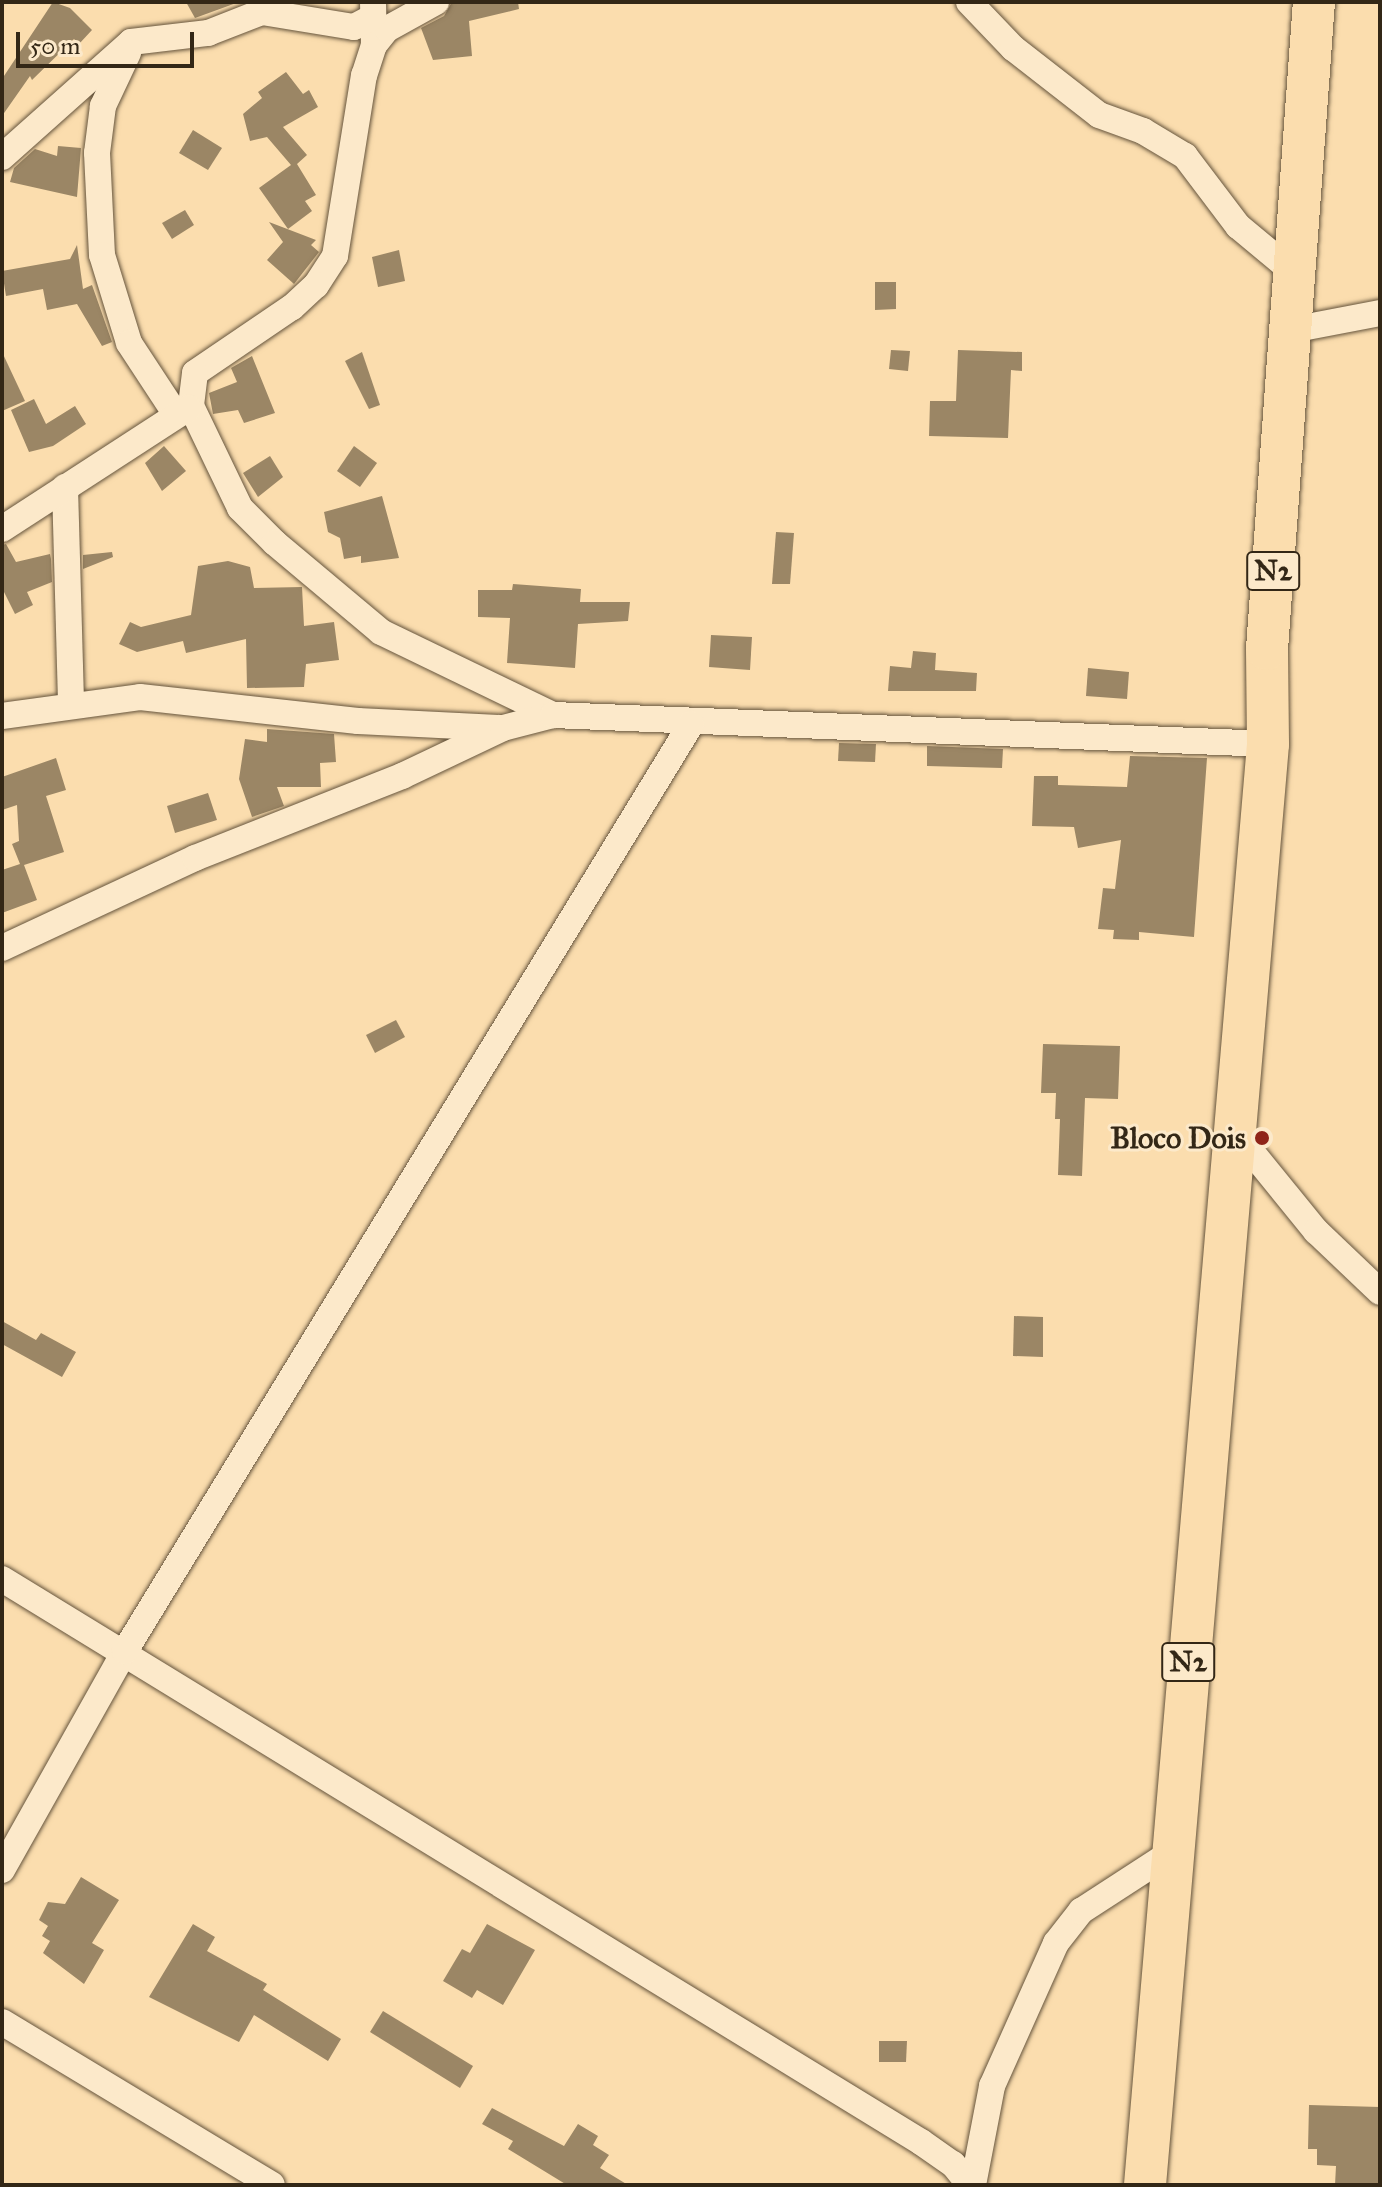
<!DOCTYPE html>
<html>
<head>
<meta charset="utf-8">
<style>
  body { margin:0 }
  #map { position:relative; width:1382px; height:2187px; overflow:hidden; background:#fbddae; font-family:"IM FELL Great Primer",serif }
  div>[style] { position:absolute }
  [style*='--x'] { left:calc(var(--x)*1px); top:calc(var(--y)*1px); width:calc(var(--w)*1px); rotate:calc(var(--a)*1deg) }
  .building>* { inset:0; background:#9b8665 }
  .roads { filter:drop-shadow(0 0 2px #65543c) drop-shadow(0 0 2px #65543c) }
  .street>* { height:26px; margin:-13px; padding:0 13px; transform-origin:13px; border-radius:13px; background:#fce9ca }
  .primary>* { height:42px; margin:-21px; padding:0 21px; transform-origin:21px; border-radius:21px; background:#fbddae }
  .dots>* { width:22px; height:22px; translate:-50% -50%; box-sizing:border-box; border:4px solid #fce9ca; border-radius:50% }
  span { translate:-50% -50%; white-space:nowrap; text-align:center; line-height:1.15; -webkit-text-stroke:6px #fce9ca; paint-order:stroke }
  .shield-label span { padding:2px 6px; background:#fce9ca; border:2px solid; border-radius:6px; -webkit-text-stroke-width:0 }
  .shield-label { font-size:28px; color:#332716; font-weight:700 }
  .poi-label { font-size:30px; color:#332716; font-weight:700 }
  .right { translate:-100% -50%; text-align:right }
  .frame { position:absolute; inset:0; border:4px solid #332716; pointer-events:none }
  .scale { position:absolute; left:16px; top:32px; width:178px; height:36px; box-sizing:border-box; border:4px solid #332716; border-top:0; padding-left:10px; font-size:24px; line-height:28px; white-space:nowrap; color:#332716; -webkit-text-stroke:6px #fce9ca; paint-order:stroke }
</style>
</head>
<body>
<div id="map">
  <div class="building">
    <i style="clip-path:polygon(53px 2px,70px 8px,92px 30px,79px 44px,74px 39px,32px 80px,30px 76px,2px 116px,2px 79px)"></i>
    <i style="clip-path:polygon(186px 2px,239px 2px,195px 18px)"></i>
    <i style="clip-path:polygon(452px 2px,518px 2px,519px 9px,469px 21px,472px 56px,433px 60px,421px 28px,444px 16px)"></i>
    <i style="clip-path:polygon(286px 72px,303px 94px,309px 90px,318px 107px,283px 127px,307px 155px,297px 164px,316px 195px,305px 201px,312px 211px,288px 229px,259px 188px,291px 165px,267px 137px,250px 141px,243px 114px,262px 98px,258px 92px)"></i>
    <i style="clip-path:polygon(193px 130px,222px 148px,208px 170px,179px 153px)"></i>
    <i style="clip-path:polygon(58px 146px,81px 148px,77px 197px,10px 182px,14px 168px,35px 149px,57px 156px)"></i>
    <i style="clip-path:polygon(185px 210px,194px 225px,172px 239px,162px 223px)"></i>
    <i style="clip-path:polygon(269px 222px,316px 240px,311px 245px,319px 252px,294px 284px,267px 260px,283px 242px)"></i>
    <i style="clip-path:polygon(77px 245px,83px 289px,92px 285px,112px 342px,102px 346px,77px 304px,47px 310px,43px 289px,6px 296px,2px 271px,70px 259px)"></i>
    <i style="clip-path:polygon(399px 250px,405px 281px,378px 287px,372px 257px)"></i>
    <i style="clip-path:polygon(875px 282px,896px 282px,896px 309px,875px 310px)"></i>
    <i style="clip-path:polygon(891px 350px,910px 351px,908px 371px,889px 369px)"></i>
    <i style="clip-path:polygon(958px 350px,1022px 352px,1022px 371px,1011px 370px,1008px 438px,929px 436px,930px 401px,956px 401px)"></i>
    <i style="clip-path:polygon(2px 352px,25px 401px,2px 411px)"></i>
    <i style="clip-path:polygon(362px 352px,380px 405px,369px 409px,345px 361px)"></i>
    <i style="clip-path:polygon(252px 356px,275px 413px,244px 423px,238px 410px,213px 414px,209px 393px,237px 382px,231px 368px)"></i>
    <i style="clip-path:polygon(34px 399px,46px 424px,75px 406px,86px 424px,53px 446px,29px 452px,11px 410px)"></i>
    <i style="clip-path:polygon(164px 446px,186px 471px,162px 491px,145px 463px)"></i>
    <i style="clip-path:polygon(354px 446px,377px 463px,360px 487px,337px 471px)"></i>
    <i style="clip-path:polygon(270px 456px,283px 477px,258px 497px,243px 473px)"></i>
    <i style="clip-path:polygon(382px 496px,399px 558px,361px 563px,361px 556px,344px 559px,340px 538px,328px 532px,324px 512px)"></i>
    <i style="clip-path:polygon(776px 532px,794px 533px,790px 584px,772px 584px)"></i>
    <i style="clip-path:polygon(6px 544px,16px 562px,50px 554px,51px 559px,52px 582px,27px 592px,33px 605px,15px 614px,2px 588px,2px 545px)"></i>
    <i style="clip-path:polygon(112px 552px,113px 557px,83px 569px,83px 555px)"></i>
    <i style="clip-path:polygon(228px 561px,250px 567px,254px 588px,302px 587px,304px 626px,334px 622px,339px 660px,306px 664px,304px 687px,247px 688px,246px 639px,186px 653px,183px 641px,137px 652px,119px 644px,130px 622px,141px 627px,191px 615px,198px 566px)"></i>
    <i style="clip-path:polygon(513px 584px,581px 589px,580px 602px,630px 602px,628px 621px,578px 624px,575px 668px,507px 663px,510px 618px,478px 617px,478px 590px,512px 590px)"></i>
    <i style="clip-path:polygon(711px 635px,752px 637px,750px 670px,709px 667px)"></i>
    <i style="clip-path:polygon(913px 651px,936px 653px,935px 670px,977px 673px,976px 691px,888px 691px,890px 666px,911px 668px)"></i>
    <i style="clip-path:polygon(1088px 668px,1129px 672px,1127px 699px,1086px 696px)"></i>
    <i style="clip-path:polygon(267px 729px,334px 734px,336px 762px,320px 763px,321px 787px,277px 787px,284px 806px,252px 817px,239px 779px,245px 739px,267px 742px)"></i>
    <i style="clip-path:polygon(839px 743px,876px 744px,875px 762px,838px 761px)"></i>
    <i style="clip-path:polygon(927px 746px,1003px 749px,1002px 768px,927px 766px)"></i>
    <i style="clip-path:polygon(1130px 756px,1207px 758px,1194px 937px,1139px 932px,1139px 940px,1113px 939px,1114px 930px,1098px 929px,1103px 888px,1115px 889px,1121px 840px,1078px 848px,1074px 827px,1032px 826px,1034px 776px,1058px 776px,1058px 785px,1127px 787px)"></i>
    <i style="clip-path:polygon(56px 758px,66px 790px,46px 796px,64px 852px,24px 865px,37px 900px,2px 913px,2px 870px,20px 864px,12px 844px,19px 841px,17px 805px,2px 810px,2px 777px)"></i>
    <i style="clip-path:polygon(208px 793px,217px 820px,175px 833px,167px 806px)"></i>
    <i style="clip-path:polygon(396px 1020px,405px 1037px,375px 1053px,366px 1035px)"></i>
    <i style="clip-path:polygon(1043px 1044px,1120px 1046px,1118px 1099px,1085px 1098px,1082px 1176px,1058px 1175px,1060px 1119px,1055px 1119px,1056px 1093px,1041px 1093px)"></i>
    <i style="clip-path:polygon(1014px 1316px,1043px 1317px,1043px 1357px,1013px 1356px)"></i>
    <i style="clip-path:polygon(2px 1321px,36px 1340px,41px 1333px,76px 1352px,62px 1377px,2px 1344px)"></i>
    <i style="clip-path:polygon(81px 1877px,119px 1900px,92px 1943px,104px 1950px,84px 1984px,43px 1953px,50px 1941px,42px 1936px,48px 1926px,39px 1920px,48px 1902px,65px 1904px)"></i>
    <i style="clip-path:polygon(193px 1924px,215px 1937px,207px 1951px,267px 1984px,263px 1990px,341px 2039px,328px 2061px,254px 2015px,239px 2042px,149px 1997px)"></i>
    <i style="clip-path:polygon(487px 1924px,535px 1950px,503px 2005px,477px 1990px,472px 1998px,443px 1981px,462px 1949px,470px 1953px)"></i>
    <i style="clip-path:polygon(383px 2011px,473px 2066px,460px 2088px,370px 2032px)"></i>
    <i style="clip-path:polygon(879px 2041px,907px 2041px,906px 2062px,879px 2062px)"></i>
    <i style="clip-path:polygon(1309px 2105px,1380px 2107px,1380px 2185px,1335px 2185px,1336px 2166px,1317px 2165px,1317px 2149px,1308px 2149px)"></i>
    <i style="clip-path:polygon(492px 2108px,564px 2146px,578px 2124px,598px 2136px,593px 2145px,609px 2155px,600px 2168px,628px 2185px,567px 2185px,508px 2149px,513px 2141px,482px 2124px)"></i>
  </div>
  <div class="roads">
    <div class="street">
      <i style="--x:373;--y:2;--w:43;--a:88.7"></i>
      <i style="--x:374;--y:45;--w:32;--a:108"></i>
      <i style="--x:364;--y:75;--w:183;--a:99.1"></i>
      <i style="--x:335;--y:256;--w:35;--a:123"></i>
      <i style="--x:316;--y:285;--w:33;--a:137"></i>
      <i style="--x:292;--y:307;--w:117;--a:145.8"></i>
      <i style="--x:195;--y:373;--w:33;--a:97"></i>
      <i style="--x:191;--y:406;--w:113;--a:64.3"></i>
      <i style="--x:240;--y:508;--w:49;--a:45"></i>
      <i style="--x:275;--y:543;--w:138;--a:40"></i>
      <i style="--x:381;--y:632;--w:191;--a:25.8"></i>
      <i style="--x:969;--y:2;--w:64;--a:46.3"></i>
      <i style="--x:1013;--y:48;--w:109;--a:37.9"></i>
      <i style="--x:1099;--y:115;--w:47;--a:20"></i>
      <i style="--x:1143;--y:131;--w:49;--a:30.8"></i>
      <i style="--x:1185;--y:156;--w:88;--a:52.9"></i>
      <i style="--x:1238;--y:226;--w:77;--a:39.7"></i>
      <i style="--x:374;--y:45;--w:21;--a:-51"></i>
      <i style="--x:387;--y:29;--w:56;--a:-28.9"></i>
      <i style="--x:128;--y:53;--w:59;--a:115.3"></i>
      <i style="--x:103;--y:106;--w:47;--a:97.3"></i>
      <i style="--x:97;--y:153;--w:102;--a:87.2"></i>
      <i style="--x:102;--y:255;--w:92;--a:72.9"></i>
      <i style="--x:129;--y:343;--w:84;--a:56.7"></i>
      <i style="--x:2;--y:157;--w:173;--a:-41.7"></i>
      <i style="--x:131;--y:42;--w:78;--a:-6.7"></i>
      <i style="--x:208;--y:33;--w:58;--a:-21.3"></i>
      <i style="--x:262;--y:12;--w:93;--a:9.3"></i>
      <i style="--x:354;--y:27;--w:21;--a:-28"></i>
      <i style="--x:1291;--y:330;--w:91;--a:-10.8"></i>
      <i style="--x:65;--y:487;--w:217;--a:88.4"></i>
      <i style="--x:2;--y:529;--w:222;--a:-33"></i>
      <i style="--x:2;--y:716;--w:139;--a:-7.8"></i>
      <i style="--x:140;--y:697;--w:219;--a:6.3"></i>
      <i style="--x:358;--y:721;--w:142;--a:2.8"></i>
      <i style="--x:2;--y:948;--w:213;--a:-25"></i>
      <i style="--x:195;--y:858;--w:223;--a:-21.6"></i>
      <i style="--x:402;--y:776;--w:112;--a:-25.4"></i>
      <i style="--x:503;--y:728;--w:52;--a:-14.6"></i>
      <i style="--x:553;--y:715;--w:716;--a:2.32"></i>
      <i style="--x:1233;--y:1129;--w:132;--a:50.9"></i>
      <i style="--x:1316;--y:1231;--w:88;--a:43.6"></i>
      <i style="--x:2;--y:1579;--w:1078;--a:31.49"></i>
      <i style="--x:921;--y:2142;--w:39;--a:35"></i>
      <i style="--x:953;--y:2164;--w:27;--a:51"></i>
      <i style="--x:2;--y:1870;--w:251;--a:-60.7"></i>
      <i style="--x:125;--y:1651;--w:1086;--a:-58.59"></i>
      <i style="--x:2;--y:2022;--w:315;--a:31.1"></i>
      <i style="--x:973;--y:2185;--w:101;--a:-79.1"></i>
      <i style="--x:992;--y:2086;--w:157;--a:-65.9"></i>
      <i style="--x:1056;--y:1943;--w:41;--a:-52"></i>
      <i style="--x:1081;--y:1911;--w:108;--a:-33"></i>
    </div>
    <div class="primary">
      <i style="--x:1145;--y:2185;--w:1446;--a:-85.12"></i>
      <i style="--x:1268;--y:744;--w:95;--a:-90.6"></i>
      <i style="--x:1267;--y:649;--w:649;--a:-85.85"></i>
    </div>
  </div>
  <div class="dots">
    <i style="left:1262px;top:1138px;background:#8f2418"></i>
  </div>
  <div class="shield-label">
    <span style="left:1273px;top:571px">N2</span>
    <span style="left:1188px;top:1662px">N2</span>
  </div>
  <div class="poi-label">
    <span class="right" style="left:1246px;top:1138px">Bloco Dois</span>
  </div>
  <div class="frame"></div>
  <div class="scale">50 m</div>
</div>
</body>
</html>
